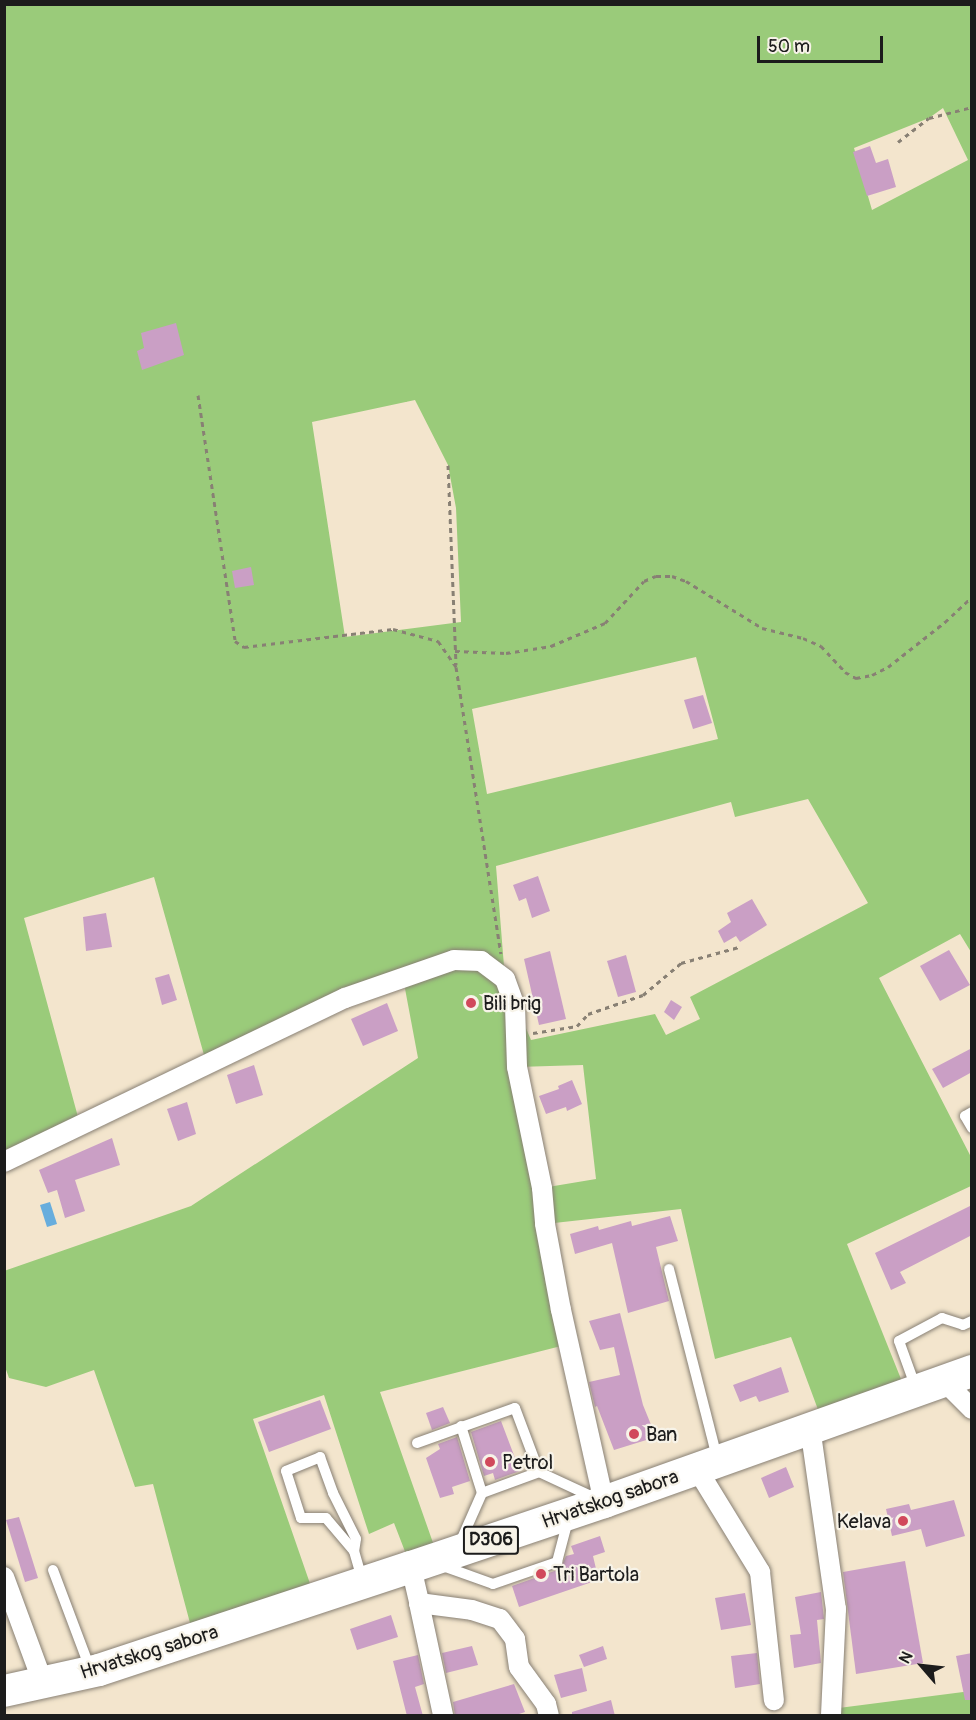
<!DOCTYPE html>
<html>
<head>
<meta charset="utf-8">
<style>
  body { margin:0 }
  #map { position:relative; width:976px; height:1720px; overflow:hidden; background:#f3e5cd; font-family:Pangolin,sans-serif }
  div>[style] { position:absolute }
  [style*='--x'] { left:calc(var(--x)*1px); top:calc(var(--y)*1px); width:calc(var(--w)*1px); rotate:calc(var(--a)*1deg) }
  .green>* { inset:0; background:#9acb7a }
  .water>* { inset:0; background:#67addd }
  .building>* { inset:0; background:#ca9fc5 }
  .path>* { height:3px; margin-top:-1.5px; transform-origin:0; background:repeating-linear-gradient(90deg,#888074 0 4.5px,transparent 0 9px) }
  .roads { filter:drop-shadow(0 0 2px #888074) drop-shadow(0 0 2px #888074) }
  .lane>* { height:10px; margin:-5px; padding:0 5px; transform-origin:5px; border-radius:5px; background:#fff }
  .street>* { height:20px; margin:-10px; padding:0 10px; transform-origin:10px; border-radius:10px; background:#fff }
  .primary>* { height:32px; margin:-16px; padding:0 16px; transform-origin:16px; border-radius:16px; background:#fff }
  .dots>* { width:16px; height:16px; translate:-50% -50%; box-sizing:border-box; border:3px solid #f7f3e8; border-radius:50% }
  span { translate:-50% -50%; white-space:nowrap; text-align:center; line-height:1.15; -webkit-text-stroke:4.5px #f7f3e8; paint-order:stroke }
  .shield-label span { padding:2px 4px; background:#f7f3e8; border:2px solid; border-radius:4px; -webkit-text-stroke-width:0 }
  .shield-label { font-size:18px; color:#1c1c1c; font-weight:700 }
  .poi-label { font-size:20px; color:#1c1c1c }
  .left { translate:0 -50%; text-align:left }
  .right { translate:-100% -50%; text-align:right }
  .street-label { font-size:20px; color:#1c1c1c }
  .frame { position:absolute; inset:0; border:6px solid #1c1c1c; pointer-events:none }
  .north { position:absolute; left:892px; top:1636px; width:60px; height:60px; -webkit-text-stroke:4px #f7f3e8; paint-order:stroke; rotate:298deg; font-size:16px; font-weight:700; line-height:24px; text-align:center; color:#1c1c1c }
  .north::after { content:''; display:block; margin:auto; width:21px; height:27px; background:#1c1c1c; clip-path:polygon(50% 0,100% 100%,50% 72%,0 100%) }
  .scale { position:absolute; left:757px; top:36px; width:126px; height:27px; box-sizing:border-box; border:3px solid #1c1c1c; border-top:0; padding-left:8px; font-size:18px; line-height:21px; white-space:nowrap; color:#1c1c1c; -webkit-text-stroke:4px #f7f3e8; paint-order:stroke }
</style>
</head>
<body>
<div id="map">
  <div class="green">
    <i style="clip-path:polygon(evenodd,5px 5px,971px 5px,971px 952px,960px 934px,879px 978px,971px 1157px,971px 1186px,847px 1244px,907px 1394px,823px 1423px,791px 1337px,715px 1359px,681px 1209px,545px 1224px,569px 1344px,380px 1392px,438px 1557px,411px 1567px,394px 1523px,369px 1534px,324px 1395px,253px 1419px,315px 1598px,194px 1638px,153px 1484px,135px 1487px,94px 1370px,46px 1387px,9px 1378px,4px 1364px,4px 1271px,191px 1206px,418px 1058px,403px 978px,206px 1062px,154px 877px,24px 918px,81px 1128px,5px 1163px,5px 5px,943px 108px,968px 160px,872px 210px,854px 148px,929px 118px,943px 108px,5px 5px,415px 400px,448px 465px,456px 508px,461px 622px,345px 637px,312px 422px,415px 400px,5px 5px,696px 657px,718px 739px,487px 794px,472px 709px,696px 657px,5px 5px,808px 799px,868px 903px,690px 997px,700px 1019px,666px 1035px,655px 1014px,531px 1040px,505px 979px,496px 866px,731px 802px,735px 817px,808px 799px,5px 5px,583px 1065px,596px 1179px,542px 1188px,517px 1067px,583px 1065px)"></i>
    <i style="clip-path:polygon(971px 1691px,971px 1715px,831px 1716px,831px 1709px)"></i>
  </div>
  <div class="water">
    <i style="clip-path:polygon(50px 1202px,57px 1224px,47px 1227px,40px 1205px)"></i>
  </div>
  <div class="building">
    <i style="clip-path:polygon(870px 146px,876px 163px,888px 159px,896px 187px,867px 196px,853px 152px)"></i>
    <i style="clip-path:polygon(176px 323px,184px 355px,142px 370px,137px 351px,144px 348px,141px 333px)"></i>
    <i style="clip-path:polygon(251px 567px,254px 585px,235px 588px,232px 571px)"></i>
    <i style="clip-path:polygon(703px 695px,712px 723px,693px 729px,684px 700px)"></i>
    <i style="clip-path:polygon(538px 876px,550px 911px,532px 918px,526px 898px,519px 901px,513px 885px)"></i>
    <i style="clip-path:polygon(752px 899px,767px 925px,740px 942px,736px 936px,724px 943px,718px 931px,731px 922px,727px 913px)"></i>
    <i style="clip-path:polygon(106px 913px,112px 947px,86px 951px,83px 917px)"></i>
    <i style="clip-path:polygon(949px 950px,970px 985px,940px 1001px,920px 966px)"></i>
    <i style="clip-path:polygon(550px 951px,566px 1019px,539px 1025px,524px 959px)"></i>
    <i style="clip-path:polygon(626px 955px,636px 992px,618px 997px,607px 961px)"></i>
    <i style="clip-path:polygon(169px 974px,177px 1000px,162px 1005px,155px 978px)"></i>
    <i style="clip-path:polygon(671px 1000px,682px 1007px,674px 1020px,664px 1012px)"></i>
    <i style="clip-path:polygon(387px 1003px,398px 1031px,363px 1046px,351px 1019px)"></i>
    <i style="clip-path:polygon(972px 1048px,972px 1072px,943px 1088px,932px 1069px)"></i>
    <i style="clip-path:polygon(254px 1065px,263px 1095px,236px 1104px,227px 1075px)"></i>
    <i style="clip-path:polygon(572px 1080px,582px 1104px,567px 1111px,566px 1107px,546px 1114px,539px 1096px,559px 1089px,558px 1086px)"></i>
    <i style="clip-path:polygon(187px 1102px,196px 1134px,178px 1141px,167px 1109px)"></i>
    <i style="clip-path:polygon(112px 1138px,120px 1165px,75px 1180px,85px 1211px,65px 1218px,57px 1190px,48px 1193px,39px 1170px)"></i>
    <i style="clip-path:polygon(972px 1205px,972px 1235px,900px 1272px,906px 1283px,891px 1290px,875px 1253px)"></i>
    <i style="clip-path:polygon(670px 1216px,678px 1241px,656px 1247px,669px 1301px,628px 1313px,612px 1243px,575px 1254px,570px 1234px,598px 1226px,599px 1230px,631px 1221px,632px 1226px)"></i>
    <i style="clip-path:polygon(620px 1313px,643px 1405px,656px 1437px,614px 1450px,597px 1406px,595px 1407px,589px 1382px,620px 1375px,614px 1347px,600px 1350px,589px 1321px)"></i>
    <i style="clip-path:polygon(781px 1367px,789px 1392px,759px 1402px,756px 1396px,740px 1402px,733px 1385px)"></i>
    <i style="clip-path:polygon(320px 1400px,331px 1429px,269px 1452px,258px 1422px)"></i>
    <i style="clip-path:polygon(443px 1407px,450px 1423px,432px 1430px,426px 1413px)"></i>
    <i style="clip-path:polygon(501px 1421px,520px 1471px,495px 1480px,493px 1473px,484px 1476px,471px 1432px)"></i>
    <i style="clip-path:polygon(457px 1437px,470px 1481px,452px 1487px,454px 1494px,440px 1498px,426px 1458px,440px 1449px,438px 1444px)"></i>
    <i style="clip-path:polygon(786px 1467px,794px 1487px,769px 1498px,761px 1478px)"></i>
    <i style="clip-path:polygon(954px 1500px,965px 1536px,926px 1547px,921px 1529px,892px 1536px,886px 1509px,909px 1504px,911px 1510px)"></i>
    <i style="clip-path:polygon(19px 1517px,38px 1578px,25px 1582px,6px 1520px)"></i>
    <i style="clip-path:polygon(600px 1536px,605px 1552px,593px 1556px,597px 1573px,592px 1582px,519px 1607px,512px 1586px,560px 1569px,566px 1556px,574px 1554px,571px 1546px)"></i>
    <i style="clip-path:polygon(905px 1561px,923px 1663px,856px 1674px,843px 1572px)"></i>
    <i style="clip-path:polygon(821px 1592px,824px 1619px,817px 1620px,821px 1663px,794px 1668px,790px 1635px,801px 1634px,795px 1597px)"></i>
    <i style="clip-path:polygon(745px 1593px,751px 1625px,721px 1630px,715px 1598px)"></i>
    <i style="clip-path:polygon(391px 1615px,398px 1637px,357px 1650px,350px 1629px)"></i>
    <i style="clip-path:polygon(472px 1646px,478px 1665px,446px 1673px,442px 1653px)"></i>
    <i style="clip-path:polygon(603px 1646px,607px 1659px,584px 1667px,579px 1655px)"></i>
    <i style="clip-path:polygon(757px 1653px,760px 1684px,735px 1688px,731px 1656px)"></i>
    <i style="clip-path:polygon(972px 1653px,972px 1700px,965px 1700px,956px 1656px)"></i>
    <i style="clip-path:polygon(418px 1655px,424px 1684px,415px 1687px,423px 1716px,407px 1716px,393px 1661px)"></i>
    <i style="clip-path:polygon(582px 1668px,587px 1691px,561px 1698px,554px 1675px)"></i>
    <i style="clip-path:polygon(514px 1684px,525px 1712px,513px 1716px,455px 1716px,453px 1702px)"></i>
    <i style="clip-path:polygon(611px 1700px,615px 1716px,572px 1716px,572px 1712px)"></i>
  </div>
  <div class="path">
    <i style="--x:898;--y:142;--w:39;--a:-38"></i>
    <i style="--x:929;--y:118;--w:44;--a:-14.3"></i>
    <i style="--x:198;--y:395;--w:249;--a:81.4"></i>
    <i style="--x:235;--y:641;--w:11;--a:34"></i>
    <i style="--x:244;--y:647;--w:150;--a:-6.9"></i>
    <i style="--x:393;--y:629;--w:47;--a:14.9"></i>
    <i style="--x:438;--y:641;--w:32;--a:55"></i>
    <i style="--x:456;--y:667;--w:290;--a:81.1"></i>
    <i style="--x:448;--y:465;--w:200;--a:87.7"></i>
    <i style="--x:455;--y:651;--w:51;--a:2.2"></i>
    <i style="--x:506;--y:653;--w:46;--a:-8.8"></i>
    <i style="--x:551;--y:646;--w:59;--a:-23.1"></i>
    <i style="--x:605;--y:623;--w:57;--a:-47.1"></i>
    <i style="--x:644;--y:581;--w:13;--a:-23"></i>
    <i style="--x:656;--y:576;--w:16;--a:0"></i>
    <i style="--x:672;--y:576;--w:15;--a:20"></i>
    <i style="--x:686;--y:581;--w:89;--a:31.7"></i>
    <i style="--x:762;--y:628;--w:42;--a:13.7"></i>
    <i style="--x:803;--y:638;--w:20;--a:24"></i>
    <i style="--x:821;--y:646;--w:35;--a:47"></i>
    <i style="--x:845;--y:672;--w:13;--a:29"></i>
    <i style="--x:856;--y:678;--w:16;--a:-11"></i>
    <i style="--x:872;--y:675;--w:18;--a:-27"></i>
    <i style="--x:888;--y:667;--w:73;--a:-38.3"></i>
    <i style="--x:945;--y:622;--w:37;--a:-43"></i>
    <i style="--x:533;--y:1033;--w:45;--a:-9"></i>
    <i style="--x:577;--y:1026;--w:16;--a:-47"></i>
    <i style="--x:588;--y:1014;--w:58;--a:-19.1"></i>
    <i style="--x:643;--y:995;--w:50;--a:-40.1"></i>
    <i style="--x:681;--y:963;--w:60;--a:-15.4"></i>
  </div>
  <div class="roads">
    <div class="lane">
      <i style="--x:972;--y:1112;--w:8;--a:150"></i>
      <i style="--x:965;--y:1116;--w:14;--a:60"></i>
      <i style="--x:669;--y:1269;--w:195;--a:75.7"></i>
      <i style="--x:916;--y:1388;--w:50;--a:-109.9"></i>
      <i style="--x:899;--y:1341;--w:49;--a:-28.1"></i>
      <i style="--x:942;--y:1318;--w:22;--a:18"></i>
      <i style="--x:963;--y:1325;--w:10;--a:-24"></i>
      <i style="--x:461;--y:1426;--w:70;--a:72.6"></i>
      <i style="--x:417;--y:1443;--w:104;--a:-19.7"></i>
      <i style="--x:515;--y:1408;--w:68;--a:69.4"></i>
      <i style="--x:459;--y:1545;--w:57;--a:-66.1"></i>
      <i style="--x:482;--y:1493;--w:61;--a:-20.2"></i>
      <i style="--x:539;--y:1472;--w:62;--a:24.9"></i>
      <i style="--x:354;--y:1551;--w:43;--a:-130.3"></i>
      <i style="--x:326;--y:1518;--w:25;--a:180"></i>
      <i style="--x:301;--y:1518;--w:49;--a:-107.7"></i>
      <i style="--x:286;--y:1471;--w:37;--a:-22"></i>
      <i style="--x:320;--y:1457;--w:38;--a:70"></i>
      <i style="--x:333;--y:1493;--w:51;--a:63.4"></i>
      <i style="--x:356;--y:1539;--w:12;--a:99"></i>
      <i style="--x:354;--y:1551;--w:29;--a:74"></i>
      <i style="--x:440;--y:1565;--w:56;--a:19.7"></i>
      <i style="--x:493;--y:1584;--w:68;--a:-19"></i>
      <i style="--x:557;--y:1562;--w:43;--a:-75.3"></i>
      <i style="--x:53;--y:1570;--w:108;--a:69.4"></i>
    </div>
    <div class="street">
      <i style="--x:4;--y:1162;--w:378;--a:-25.7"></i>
      <i style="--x:345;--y:998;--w:115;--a:-19.2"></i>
      <i style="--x:454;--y:960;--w:27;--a:2"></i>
      <i style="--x:481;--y:961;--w:30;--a:37"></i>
      <i style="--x:505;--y:979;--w:29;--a:70"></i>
      <i style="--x:515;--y:1006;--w:61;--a:88.1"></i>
      <i style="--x:517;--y:1067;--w:124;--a:78.3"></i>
      <i style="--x:542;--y:1188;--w:36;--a:85"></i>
      <i style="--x:545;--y:1224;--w:87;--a:79.5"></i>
      <i style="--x:561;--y:1310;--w:197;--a:77.4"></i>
      <i style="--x:944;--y:1381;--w:40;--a:45"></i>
      <i style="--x:810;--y:1427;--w:184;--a:81.9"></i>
      <i style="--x:836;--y:1609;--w:107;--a:92.7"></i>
      <i style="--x:697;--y:1469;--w:121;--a:58.5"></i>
      <i style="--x:760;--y:1572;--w:129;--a:83.8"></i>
      <i style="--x:411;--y:1567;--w:37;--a:77"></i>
      <i style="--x:419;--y:1603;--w:53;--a:7.5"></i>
      <i style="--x:472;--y:1610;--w:29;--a:18"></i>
      <i style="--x:500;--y:1619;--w:25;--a:53"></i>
      <i style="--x:515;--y:1639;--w:28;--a:82"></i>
      <i style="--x:519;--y:1667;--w:46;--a:53.9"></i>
      <i style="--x:546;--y:1704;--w:12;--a:76"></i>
      <i style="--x:4;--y:1577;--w:113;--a:69.8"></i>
      <i style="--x:419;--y:1603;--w:115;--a:77.9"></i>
    </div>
    <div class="primary">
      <i style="--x:4;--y:1691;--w:97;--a:-12.5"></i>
      <i style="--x:99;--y:1670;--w:329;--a:-18.3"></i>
      <i style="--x:411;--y:1567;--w:204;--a:-18.6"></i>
      <i style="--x:604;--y:1502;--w:391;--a:-19.6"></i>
    </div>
  </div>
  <div class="dots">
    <i style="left:471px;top:1003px;background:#d1495b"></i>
    <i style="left:634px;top:1434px;background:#d1495b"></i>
    <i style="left:490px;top:1462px;background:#d1495b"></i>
    <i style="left:903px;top:1521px;background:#d1495b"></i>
    <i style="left:541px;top:1574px;background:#d1495b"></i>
  </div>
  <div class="shield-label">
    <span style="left:491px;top:1540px">D306</span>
  </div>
  <div class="poi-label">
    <span class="left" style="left:483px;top:1003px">Bili brig</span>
    <span class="left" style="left:646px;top:1434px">Ban</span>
    <span class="left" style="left:502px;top:1462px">Petrol</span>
    <span class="right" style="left:891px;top:1521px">Kelava</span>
    <span class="left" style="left:553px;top:1574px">Tri Bartola</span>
  </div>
  <div class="street-label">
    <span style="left:610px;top:1499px;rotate:-19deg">Hrvatskog sabora</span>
    <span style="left:149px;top:1652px;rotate:-17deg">Hrvatskog sabora</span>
  </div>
  <div class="frame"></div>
  <div class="north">N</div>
  <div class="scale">50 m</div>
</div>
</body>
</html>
